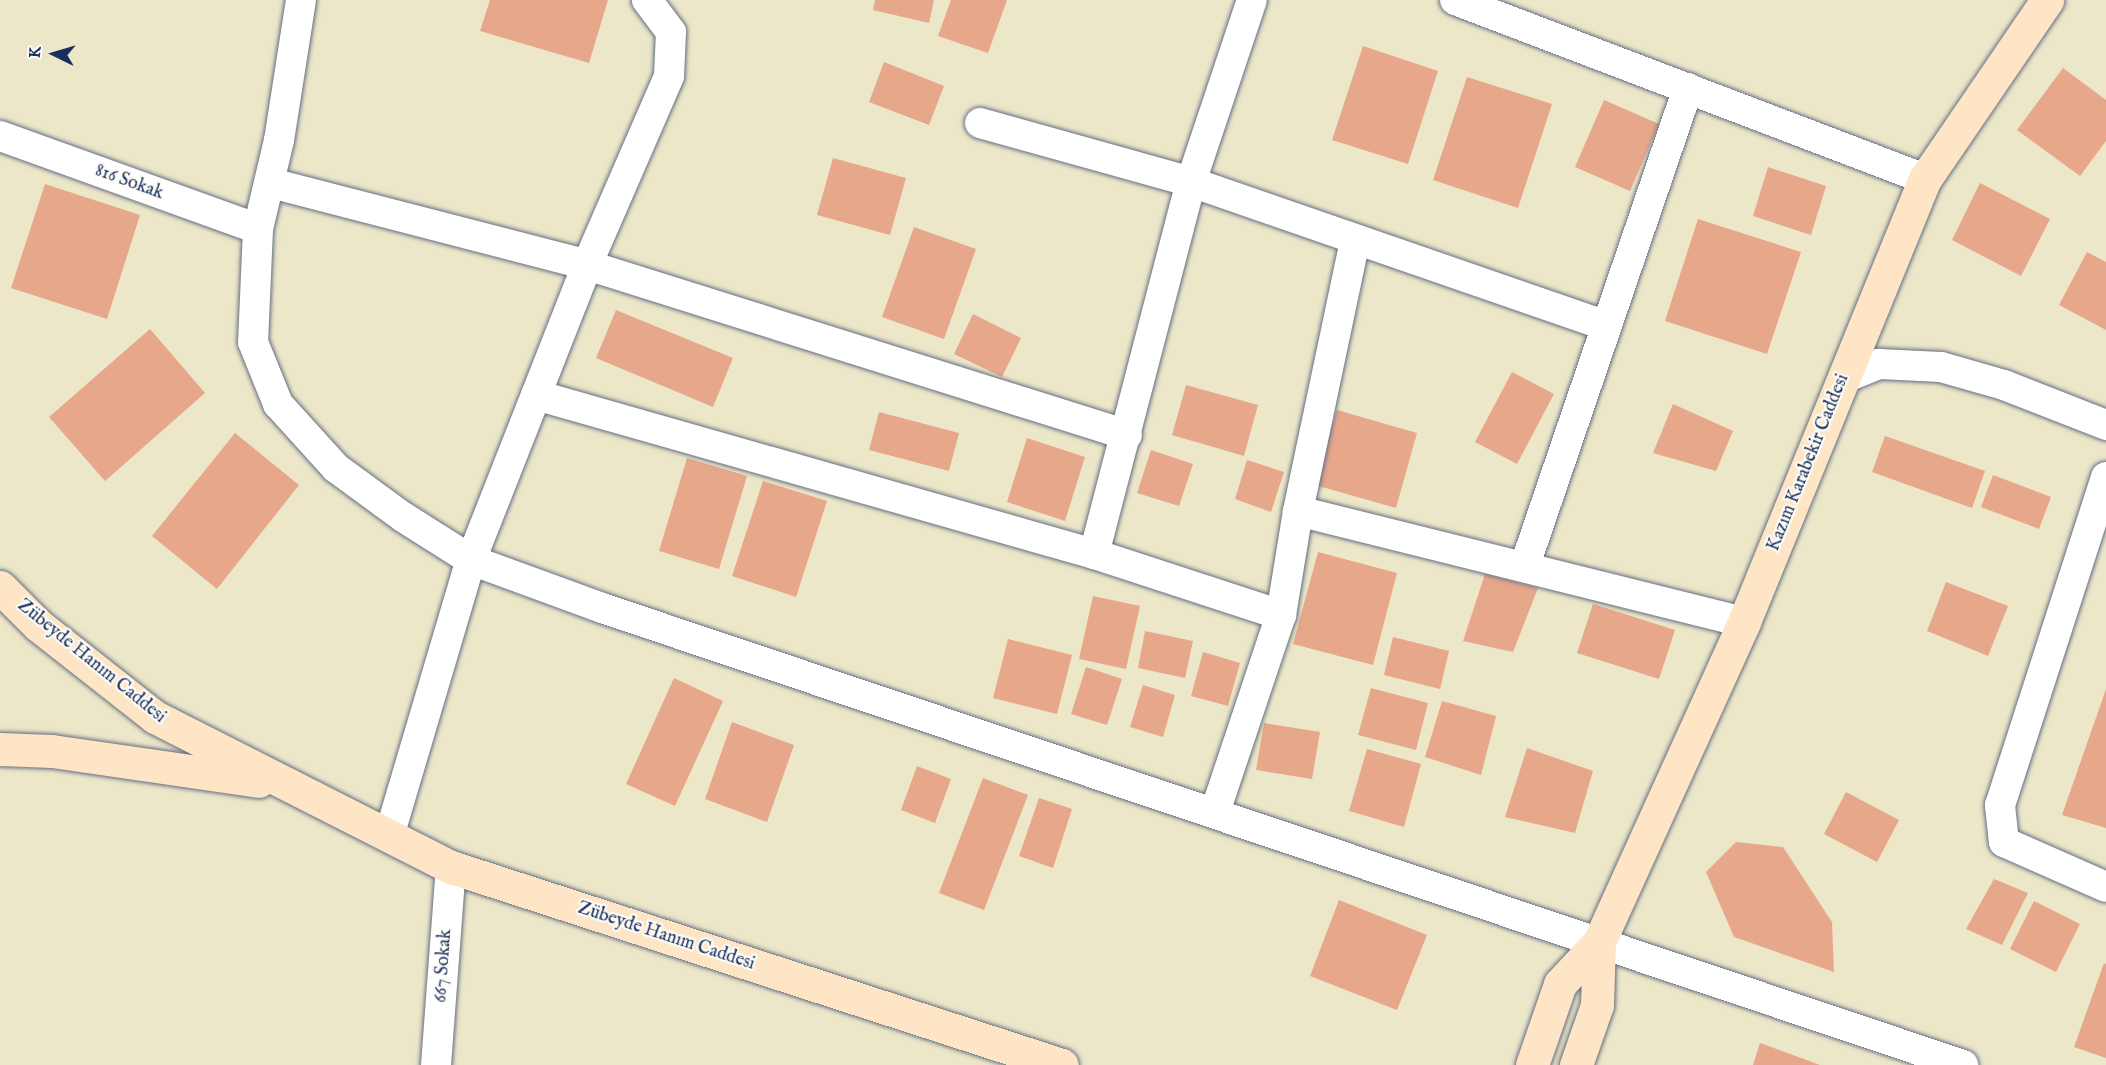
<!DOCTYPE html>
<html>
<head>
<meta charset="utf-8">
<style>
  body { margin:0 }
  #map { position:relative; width:2106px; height:1065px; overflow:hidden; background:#ede7c9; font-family:"IM FELL English",serif }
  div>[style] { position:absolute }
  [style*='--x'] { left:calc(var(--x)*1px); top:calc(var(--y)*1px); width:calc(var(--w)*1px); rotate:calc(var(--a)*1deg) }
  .building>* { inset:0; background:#e7a78a }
  .roads { filter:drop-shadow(0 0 2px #646f83) drop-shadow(0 0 2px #646f83) }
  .street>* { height:30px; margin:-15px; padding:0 15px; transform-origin:15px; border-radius:15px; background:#fff }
  .secondary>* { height:33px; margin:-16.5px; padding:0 16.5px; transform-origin:16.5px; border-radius:16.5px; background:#fde5c5 }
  span { translate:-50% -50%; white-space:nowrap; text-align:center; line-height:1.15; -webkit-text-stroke:4.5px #fdfcf7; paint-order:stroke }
  .street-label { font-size:18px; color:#1b2f5e }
  .north { position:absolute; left:24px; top:24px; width:60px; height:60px; -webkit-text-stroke:4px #fdfcf7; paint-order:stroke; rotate:275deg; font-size:16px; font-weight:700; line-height:24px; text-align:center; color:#1b2f5e }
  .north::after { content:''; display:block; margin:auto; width:21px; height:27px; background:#1b2f5e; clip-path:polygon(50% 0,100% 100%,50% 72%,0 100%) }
</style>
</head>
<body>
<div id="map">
  <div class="building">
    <i style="clip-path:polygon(490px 0,608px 0,589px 63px,480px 31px)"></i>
    <i style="clip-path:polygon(875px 0,934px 0,929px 23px,873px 10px)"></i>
    <i style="clip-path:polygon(951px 0,1007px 0,988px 53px,938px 36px)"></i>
    <i style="clip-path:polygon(1363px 46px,1438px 71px,1408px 164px,1332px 140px)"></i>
    <i style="clip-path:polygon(884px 62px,944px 86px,929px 125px,869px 102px)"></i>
    <i style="clip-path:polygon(2063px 68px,2106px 100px,2106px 141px,2080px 176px,2017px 130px)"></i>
    <i style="clip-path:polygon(1467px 77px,1552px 104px,1518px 208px,1433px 180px)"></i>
    <i style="clip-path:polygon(1604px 100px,1659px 124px,1630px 191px,1575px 167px)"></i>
    <i style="clip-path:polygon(833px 158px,906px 178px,890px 235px,817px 215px)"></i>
    <i style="clip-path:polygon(1768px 167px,1826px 186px,1811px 235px,1753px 216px)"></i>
    <i style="clip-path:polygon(1980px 183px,2050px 219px,2021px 276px,1952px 240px)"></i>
    <i style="clip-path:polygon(45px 184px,140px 215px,107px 319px,11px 288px)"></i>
    <i style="clip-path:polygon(1698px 219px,1801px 252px,1767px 354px,1665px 321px)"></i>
    <i style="clip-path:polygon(914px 227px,976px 249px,944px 339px,882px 317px)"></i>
    <i style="clip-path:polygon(2087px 252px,2106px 262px,2106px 330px,2059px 305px)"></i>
    <i style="clip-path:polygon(616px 310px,733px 358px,713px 407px,596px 358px)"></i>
    <i style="clip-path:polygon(973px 314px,1021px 338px,1002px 377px,954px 354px)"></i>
    <i style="clip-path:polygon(150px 329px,205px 393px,105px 481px,49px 417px)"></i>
    <i style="clip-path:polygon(1512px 372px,1554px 394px,1517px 464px,1475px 442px)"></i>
    <i style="clip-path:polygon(1186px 385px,1258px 405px,1244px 456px,1172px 435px)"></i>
    <i style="clip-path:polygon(1673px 404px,1733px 431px,1716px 471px,1653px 453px)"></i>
    <i style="clip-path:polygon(1337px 410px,1417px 433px,1396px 508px,1315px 485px)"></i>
    <i style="clip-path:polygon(879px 412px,959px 433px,949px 471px,869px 450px)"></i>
    <i style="clip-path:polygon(235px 433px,299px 485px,217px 589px,152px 536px)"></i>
    <i style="clip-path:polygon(1885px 436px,1985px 471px,1972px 508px,1872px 472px)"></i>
    <i style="clip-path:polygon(1027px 438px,1085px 457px,1065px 521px,1007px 502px)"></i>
    <i style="clip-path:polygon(1151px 450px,1193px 464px,1179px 506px,1137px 493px)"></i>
    <i style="clip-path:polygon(687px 458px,747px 476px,719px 569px,659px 551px)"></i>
    <i style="clip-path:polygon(1247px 460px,1284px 472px,1271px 512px,1235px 499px)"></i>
    <i style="clip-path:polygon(1993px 475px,2051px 497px,2039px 529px,1981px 507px)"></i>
    <i style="clip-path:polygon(763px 481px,827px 501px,796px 597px,732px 576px)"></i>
    <i style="clip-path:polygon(1318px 552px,1397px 573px,1373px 665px,1293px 644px)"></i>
    <i style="clip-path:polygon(1485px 574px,1538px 588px,1513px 652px,1463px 641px)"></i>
    <i style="clip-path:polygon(1946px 582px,2008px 606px,1988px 656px,1927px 631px)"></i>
    <i style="clip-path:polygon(1093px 596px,1140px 606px,1126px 669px,1079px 659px)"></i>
    <i style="clip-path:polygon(1593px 604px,1675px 630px,1659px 679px,1577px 653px)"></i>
    <i style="clip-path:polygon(1145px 631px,1193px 641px,1185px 678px,1138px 668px)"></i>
    <i style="clip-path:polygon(1393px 637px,1449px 651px,1440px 689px,1384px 675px)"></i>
    <i style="clip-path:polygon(1008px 639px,1072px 655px,1057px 714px,993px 698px)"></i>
    <i style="clip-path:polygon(1203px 652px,1240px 663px,1228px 706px,1191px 696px)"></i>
    <i style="clip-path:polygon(1086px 667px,1122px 679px,1107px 725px,1071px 714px)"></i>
    <i style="clip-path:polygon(674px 678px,723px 701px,675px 806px,626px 784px)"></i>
    <i style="clip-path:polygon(1143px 685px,1175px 695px,1163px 737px,1130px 727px)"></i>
    <i style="clip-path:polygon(1371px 688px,1428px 703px,1416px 750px,1358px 735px)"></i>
    <i style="clip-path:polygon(2106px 689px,2106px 828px,2062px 815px)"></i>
    <i style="clip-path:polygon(1442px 701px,1496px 716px,1481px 775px,1425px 757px)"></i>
    <i style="clip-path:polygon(732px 722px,794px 745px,767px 822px,705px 799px)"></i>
    <i style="clip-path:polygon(1264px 723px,1320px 732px,1312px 779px,1256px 770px)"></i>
    <i style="clip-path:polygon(1527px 748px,1593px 771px,1575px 833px,1505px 817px)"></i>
    <i style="clip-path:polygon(1367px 749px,1421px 764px,1404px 827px,1349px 811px)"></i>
    <i style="clip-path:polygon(917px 766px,951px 779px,935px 823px,901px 810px)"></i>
    <i style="clip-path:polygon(983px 778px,1028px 795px,984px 910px,939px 893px)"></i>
    <i style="clip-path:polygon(1846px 792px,1899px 820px,1877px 862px,1824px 834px)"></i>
    <i style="clip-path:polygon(1039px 798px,1072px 809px,1053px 868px,1019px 856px)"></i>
    <i style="clip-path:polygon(1736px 842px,1783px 847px,1832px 922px,1834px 972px,1734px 937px,1706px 872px)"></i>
    <i style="clip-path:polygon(1994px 879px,2028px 893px,2002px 945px,1966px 929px)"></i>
    <i style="clip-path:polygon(1339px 900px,1427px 935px,1397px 1010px,1310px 976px)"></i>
    <i style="clip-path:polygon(2034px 901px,2080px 924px,2056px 972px,2010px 949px)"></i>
    <i style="clip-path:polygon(2104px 963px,2106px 964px,2106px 1058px,2074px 1047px)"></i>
    <i style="clip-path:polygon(1760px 1043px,1820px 1065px,1753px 1065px)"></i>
  </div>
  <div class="roads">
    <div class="street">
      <i style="--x:301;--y:0;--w:142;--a:98.9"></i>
      <i style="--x:279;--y:140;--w:91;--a:103.3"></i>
      <i style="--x:258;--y:229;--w:113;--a:92.5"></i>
      <i style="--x:253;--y:342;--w:67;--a:68"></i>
      <i style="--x:278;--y:404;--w:86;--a:47.8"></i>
      <i style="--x:336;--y:468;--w:83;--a:36.2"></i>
      <i style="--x:403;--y:517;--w:80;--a:32.3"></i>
      <i style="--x:471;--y:560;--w:140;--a:20.1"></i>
      <i style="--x:602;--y:608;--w:1436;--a:18.56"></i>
      <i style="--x:1455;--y:0;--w:503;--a:20.85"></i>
      <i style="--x:980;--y:123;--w:219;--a:15.6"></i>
      <i style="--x:1191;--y:182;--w:437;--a:19.1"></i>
      <i style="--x:0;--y:136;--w:274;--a:19.8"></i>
      <i style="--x:271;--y:183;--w:326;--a:14.5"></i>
      <i style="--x:587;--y:265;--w:566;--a:17.47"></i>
      <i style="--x:1844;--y:378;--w:38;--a:-22"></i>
      <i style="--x:1879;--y:364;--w:62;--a:2.8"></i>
      <i style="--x:1941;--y:367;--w:66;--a:15.9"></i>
      <i style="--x:2004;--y:385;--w:110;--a:21.4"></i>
      <i style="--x:536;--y:395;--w:580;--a:15.9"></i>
      <i style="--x:1094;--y:554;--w:197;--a:18.1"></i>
      <i style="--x:2106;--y:477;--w:345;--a:107.9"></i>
      <i style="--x:2000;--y:805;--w:37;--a:84"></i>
      <i style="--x:2004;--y:842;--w:111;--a:23.8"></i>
      <i style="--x:1298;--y:511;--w:276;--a:-78.1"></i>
      <i style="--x:1094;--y:554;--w:384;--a:-75.4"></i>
      <i style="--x:1191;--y:182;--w:192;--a:-71.5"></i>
      <i style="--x:1525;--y:565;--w:504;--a:-71.13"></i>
      <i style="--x:1215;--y:812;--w:208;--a:-71.5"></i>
      <i style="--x:1281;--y:615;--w:105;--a:-80.7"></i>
      <i style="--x:1298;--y:511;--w:460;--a:14"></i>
      <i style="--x:389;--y:836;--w:288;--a:-73.5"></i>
      <i style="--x:471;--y:560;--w:317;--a:-68.5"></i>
      <i style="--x:587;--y:265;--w:206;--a:-66.5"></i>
      <i style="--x:669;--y:76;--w:44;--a:-87.4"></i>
      <i style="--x:671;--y:32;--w:40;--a:-127"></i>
      <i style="--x:436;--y:1065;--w:199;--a:-85.7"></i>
    </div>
    <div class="secondary">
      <i style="--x:0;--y:587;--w:54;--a:45"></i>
      <i style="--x:38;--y:625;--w:149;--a:38.2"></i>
      <i style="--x:155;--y:717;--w:332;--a:26.9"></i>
      <i style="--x:451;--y:867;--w:642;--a:17.96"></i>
      <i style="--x:0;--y:749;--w:52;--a:2.2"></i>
      <i style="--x:52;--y:751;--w:209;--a:8.2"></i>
      <i style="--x:1599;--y:942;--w:351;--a:-65.6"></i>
      <i style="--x:1744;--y:622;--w:479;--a:-67.8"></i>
      <i style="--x:1925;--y:179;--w:217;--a:-55.7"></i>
      <i style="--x:1532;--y:1065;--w:86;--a:-70.9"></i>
      <i style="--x:1560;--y:984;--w:57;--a:-47.1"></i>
      <i style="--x:1599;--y:942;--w:63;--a:91.8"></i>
      <i style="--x:1597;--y:1005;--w:64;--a:109.3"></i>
    </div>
  </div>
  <div class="street-label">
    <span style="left:129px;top:183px;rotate:20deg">816 Sokak</span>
    <span style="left:1809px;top:463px;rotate:-68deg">Kazım Karabekir Caddesi</span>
    <span style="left:91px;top:662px;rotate:39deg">Zübeyde Hanım Caddesi</span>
    <span style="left:666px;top:937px;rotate:18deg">Zübeyde Hanım Caddesi</span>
    <span style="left:444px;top:966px;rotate:-86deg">667 Sokak</span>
  </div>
  <div class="north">K</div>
</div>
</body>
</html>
